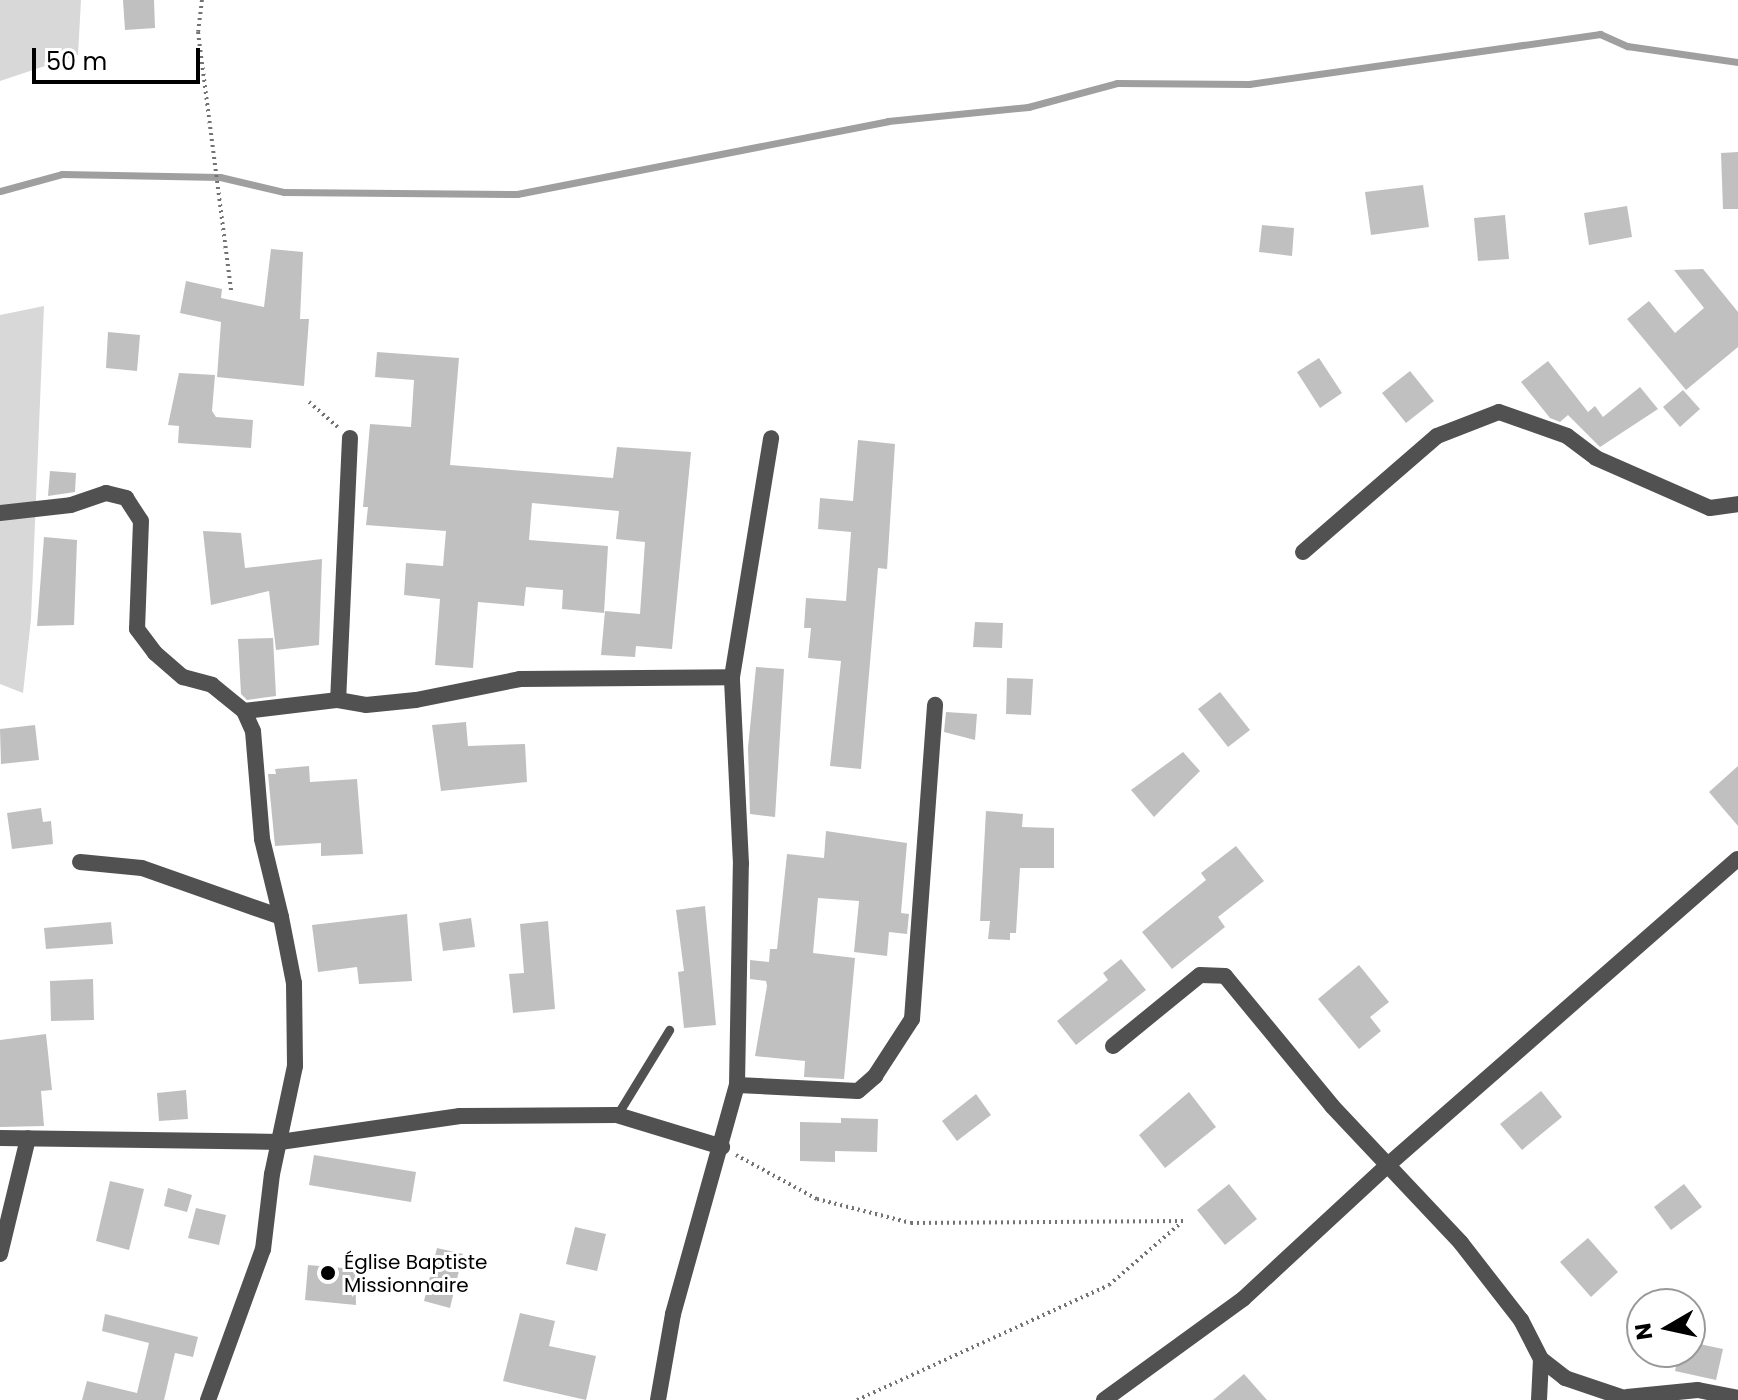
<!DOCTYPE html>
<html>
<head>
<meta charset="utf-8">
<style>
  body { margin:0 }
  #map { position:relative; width:1738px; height:1400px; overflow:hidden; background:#fff; font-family:Poppins,sans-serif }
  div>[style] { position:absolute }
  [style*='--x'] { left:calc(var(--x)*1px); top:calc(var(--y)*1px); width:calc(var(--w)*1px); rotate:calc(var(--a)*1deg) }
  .green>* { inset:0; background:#d8d8d8 }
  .stream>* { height:7px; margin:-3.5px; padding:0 3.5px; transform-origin:3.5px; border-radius:3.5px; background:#9f9f9f }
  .building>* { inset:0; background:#c0c0c0 }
  .path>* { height:4px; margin-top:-2px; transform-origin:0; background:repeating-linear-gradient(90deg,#737373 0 2px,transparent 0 6px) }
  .lane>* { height:9px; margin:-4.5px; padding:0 4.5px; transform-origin:4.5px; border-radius:4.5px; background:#515151 }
  .street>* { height:16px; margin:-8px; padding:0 8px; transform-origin:8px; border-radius:8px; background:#515151 }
  .dots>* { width:22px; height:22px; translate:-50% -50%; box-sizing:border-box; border:4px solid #fff; border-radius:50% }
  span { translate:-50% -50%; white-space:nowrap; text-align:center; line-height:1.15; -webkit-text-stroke:6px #fff; paint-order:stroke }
  .poi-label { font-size:20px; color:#000 }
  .left { translate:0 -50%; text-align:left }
  .north { position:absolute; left:1626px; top:1288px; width:80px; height:80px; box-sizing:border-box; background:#fff; border:2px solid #999; border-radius:50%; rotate:261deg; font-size:22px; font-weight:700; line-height:32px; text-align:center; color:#000 }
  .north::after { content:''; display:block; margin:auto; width:28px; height:36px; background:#000; clip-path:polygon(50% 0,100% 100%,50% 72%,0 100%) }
  .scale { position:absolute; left:32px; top:48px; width:168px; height:36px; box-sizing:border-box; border:4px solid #000; border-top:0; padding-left:10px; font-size:24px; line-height:28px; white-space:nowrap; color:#000; -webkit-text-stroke:6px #fff; paint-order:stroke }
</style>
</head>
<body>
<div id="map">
  <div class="green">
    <i style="clip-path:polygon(0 0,81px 0,78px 55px,0 81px)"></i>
    <i style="clip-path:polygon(44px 306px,31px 619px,23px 693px,0 684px,0 315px)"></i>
  </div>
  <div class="stream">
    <i style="--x:0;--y:191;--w:64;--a:-15.3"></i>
    <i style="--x:62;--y:174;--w:158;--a:1.1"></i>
    <i style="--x:220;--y:177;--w:66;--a:13.2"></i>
    <i style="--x:284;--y:192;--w:233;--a:0.5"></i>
    <i style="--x:517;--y:194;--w:378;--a:-11.1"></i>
    <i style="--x:888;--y:121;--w:141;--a:-5.7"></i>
    <i style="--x:1028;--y:107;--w:92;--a:-15.1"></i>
    <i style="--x:1117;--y:83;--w:132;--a:0.4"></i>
    <i style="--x:1249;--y:84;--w:355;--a:-8.1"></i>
    <i style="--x:1600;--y:34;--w:30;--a:24"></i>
    <i style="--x:1627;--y:46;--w:112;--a:8.2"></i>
  </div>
  <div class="building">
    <i style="clip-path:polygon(123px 0,154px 0,155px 28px,125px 30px)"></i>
    <i style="clip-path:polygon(1738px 152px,1738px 209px,1723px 209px,1721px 153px)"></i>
    <i style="clip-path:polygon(1423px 185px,1429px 227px,1371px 235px,1365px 192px)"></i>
    <i style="clip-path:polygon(1627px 206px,1632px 237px,1589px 245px,1584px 213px)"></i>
    <i style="clip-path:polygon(1505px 215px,1509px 259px,1478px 261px,1474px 218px)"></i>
    <i style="clip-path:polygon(1262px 225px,1294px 228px,1292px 256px,1259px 252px)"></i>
    <i style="clip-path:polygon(271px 249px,303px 252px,300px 319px,309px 319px,304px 386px,217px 377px,221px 322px,180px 313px,186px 281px,222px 289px,221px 298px,264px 307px)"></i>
    <i style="clip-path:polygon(1703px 269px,1738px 312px,1738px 347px,1686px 390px,1627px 319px,1649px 301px,1675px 333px,1704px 308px,1674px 270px)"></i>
    <i style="clip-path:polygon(108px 332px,140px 335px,137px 371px,106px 368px)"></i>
    <i style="clip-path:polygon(377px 352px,459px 358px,450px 465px,613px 478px,617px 447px,691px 452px,672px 649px,636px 646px,635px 657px,601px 655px,605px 611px,640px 614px,645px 542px,616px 539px,619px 511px,532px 503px,529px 540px,608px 546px,604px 613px,562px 609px,563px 590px,526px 587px,524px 606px,478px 602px,473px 668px,435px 665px,440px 599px,404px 595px,406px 563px,443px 566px,446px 531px,366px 525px,368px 507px,363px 507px,370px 424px,411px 427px,414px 380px,375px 377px)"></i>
    <i style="clip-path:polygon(1319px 358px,1342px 393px,1320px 408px,1297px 372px)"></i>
    <i style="clip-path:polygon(1548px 361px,1588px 412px,1595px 406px,1603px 417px,1640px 387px,1658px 409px,1600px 447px,1568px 415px,1560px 422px,1550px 418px,1521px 382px)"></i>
    <i style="clip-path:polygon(1410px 371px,1434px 401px,1406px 423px,1382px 393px)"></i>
    <i style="clip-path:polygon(179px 373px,215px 375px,212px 411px,216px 417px,253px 420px,251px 448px,178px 443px,179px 426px,168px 425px)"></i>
    <i style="clip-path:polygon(1683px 390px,1700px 409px,1680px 427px,1663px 407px)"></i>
    <i style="clip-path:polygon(858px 440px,895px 444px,887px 569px,878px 568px,861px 769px,830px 766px,841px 661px,808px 658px,811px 628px,804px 628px,806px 598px,846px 601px,851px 532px,818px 529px,820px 498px,853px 501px)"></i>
    <i style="clip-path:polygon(50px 471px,76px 473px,75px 492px,48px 496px)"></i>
    <i style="clip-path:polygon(203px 531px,241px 533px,245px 568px,322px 559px,319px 645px,276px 650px,269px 591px,211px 605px)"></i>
    <i style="clip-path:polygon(44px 537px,77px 540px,74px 625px,37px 626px)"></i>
    <i style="clip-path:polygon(975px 622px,1003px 623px,1002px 648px,973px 647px)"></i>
    <i style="clip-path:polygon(273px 638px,276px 696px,247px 700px,241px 694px,238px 639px)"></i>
    <i style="clip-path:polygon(756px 667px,784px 669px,775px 817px,750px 814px,748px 748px)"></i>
    <i style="clip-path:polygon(1007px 678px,1033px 679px,1031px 715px,1006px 714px)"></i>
    <i style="clip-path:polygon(1220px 692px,1250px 730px,1228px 747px,1198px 709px)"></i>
    <i style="clip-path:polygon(946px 712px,977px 714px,975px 740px,944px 732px)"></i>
    <i style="clip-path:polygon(466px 722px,468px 746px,525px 744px,527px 782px,441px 791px,432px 725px)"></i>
    <i style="clip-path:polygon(35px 725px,39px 760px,1px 764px,0 729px)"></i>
    <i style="clip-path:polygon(1183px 752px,1200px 771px,1154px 817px,1131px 790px)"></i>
    <i style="clip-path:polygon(309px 766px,310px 782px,357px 779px,363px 854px,321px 856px,321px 843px,275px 846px,268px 774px,276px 774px,275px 769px)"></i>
    <i style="clip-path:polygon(1738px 766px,1738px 826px,1709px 792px)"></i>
    <i style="clip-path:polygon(41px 808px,43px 822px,51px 821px,53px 844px,12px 849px,7px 813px)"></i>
    <i style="clip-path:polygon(986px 811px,1023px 814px,1022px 827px,1054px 828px,1054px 868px,1020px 868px,1016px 933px,1010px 933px,1010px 940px,988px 939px,990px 921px,980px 921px)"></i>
    <i style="clip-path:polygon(826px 831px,907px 843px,901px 913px,909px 914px,907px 934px,889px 932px,887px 956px,854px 952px,859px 901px,818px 898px,813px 953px,855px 958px,844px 1079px,804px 1077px,805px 1061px,755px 1056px,767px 986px,766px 981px,750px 979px,750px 960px,769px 962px,770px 949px,777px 949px,787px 854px,824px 858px)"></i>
    <i style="clip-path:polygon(1236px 846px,1264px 881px,1218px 917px,1225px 927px,1172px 969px,1142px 932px,1206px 880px,1201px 873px)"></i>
    <i style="clip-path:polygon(705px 906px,716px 1025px,684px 1028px,678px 972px,684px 971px,676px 910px)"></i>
    <i style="clip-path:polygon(407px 914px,412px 981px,359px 984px,357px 967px,318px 972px,312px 925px)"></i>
    <i style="clip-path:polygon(471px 918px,475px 947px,443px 951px,439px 923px)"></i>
    <i style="clip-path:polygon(548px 921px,555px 1009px,513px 1013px,509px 974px,524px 973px,520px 924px)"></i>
    <i style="clip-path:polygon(111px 922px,113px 944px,46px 949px,44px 928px)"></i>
    <i style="clip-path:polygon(1121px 959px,1146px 990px,1076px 1045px,1057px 1021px,1108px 980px,1103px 973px)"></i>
    <i style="clip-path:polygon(1359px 965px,1389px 1002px,1370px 1017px,1381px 1031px,1359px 1049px,1318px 999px)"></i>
    <i style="clip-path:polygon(93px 979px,94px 1020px,51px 1021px,50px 981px)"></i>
    <i style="clip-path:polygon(46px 1034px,52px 1090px,41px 1091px,44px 1126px,0 1127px,0 1040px)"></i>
    <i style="clip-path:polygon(186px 1090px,188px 1119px,159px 1121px,157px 1093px)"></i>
    <i style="clip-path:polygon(1541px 1091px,1562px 1117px,1522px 1150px,1500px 1124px)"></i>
    <i style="clip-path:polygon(1189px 1092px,1216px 1127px,1165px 1168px,1139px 1135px)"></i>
    <i style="clip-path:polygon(976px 1094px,991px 1115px,957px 1141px,942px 1121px)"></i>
    <i style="clip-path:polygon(841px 1118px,878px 1119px,877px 1152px,835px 1151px,835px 1162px,800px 1161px,800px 1122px,841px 1123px)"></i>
    <i style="clip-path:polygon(314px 1155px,416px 1172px,411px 1202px,309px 1185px)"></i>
    <i style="clip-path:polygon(110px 1181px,144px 1189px,129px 1250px,96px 1241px)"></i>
    <i style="clip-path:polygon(1229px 1184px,1257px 1219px,1225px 1245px,1197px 1210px)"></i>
    <i style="clip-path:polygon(1684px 1184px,1702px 1207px,1671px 1230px,1654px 1207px)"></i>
    <i style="clip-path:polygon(168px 1188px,192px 1195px,187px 1212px,164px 1206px)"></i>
    <i style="clip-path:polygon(196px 1208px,226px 1215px,219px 1245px,188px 1238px)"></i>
    <i style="clip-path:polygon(575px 1227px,606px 1234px,597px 1271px,566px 1264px)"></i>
    <i style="clip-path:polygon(1588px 1238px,1618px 1272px,1591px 1297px,1560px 1262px)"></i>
    <i style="clip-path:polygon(437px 1248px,463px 1254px,450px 1308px,424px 1301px)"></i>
    <i style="clip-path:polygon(308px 1265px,355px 1269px,356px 1305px,305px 1300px)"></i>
    <i style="clip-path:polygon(520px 1313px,555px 1321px,549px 1346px,596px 1356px,586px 1400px,503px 1381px)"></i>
    <i style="clip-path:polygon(105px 1314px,198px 1337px,193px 1357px,175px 1353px,164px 1400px,82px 1400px,87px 1381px,137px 1393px,149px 1343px,102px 1331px)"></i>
    <i style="clip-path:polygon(1690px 1342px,1723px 1349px,1716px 1380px,1675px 1371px,1679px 1352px,1690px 1352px)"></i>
    <i style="clip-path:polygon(1244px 1374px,1267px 1400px,1213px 1400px)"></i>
  </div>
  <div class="path">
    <i style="--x:202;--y:0;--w:32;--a:97"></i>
    <i style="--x:198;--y:32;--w:261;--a:82.7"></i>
    <i style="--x:309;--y:402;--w:38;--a:41"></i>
    <i style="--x:736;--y:1155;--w:92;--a:28.5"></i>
    <i style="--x:817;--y:1199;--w:97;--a:14.3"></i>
    <i style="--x:911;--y:1223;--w:272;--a:-0.4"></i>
    <i style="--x:857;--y:1400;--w:277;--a:-24.5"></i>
    <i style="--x:1109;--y:1285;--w:96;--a:-40.8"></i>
  </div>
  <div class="lane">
    <i style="--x:617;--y:1115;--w:100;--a:-58.5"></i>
  </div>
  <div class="street">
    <i style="--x:350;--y:438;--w:262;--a:92.6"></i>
    <i style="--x:338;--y:700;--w:28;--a:10"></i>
    <i style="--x:366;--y:705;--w:50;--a:-5.7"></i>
    <i style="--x:416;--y:700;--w:106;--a:-11.4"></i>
    <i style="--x:520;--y:679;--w:212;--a:-0.5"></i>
    <i style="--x:0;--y:513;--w:71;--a:-6.4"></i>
    <i style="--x:71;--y:505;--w:37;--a:-19"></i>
    <i style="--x:106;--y:493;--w:21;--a:14"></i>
    <i style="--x:126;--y:498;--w:27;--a:57"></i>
    <i style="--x:141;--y:521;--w:108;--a:92.1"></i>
    <i style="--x:137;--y:629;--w:30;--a:53"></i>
    <i style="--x:155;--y:653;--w:37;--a:41"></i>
    <i style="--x:183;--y:677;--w:30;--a:15"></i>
    <i style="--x:212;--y:685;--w:41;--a:39.1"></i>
    <i style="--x:244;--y:711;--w:22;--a:66"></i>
    <i style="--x:253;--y:731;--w:108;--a:85.2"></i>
    <i style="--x:262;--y:839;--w:80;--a:76.3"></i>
    <i style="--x:1303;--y:552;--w:177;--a:-40.9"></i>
    <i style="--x:1437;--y:436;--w:66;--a:-21.2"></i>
    <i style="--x:1499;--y:412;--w:72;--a:19.4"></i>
    <i style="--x:1567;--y:436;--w:36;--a:37"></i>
    <i style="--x:1596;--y:458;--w:124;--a:23.7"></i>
    <i style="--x:1710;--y:508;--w:28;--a:-8"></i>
    <i style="--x:244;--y:711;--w:95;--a:-6.7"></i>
    <i style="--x:80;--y:862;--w:62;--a:5.5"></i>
    <i style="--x:142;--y:868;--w:147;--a:19.4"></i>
    <i style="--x:281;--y:917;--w:67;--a:78.9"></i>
    <i style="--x:294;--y:983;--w:83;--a:89.3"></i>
    <i style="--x:295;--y:1066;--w:110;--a:102"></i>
    <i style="--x:272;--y:1174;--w:76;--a:96.8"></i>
    <i style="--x:263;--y:1249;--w:161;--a:110"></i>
    <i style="--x:1113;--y:1046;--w:112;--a:-39.2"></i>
    <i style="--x:1200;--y:975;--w:25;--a:2"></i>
    <i style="--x:1225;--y:976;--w:168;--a:50.5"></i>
    <i style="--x:1332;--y:1106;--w:188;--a:46.7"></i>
    <i style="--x:1461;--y:1243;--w:98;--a:52.1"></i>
    <i style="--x:1521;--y:1320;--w:44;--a:62.9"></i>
    <i style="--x:1541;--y:1359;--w:31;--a:38"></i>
    <i style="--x:1565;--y:1378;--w:69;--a:18.7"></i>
    <i style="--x:737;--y:1085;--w:121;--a:2.8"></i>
    <i style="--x:858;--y:1091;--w:23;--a:-41"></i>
    <i style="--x:875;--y:1076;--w:68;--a:-57"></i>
    <i style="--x:912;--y:1019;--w:315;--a:-85.8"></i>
    <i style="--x:0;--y:1138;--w:280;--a:0.8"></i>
    <i style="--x:280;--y:1142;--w:182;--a:-8.2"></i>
    <i style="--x:460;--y:1116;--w:157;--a:-0.4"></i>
    <i style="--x:617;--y:1115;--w:110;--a:16.9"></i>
    <i style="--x:0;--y:1254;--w:119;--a:-76.4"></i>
    <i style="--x:1627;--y:1397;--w:71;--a:-5.6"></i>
    <i style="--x:1698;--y:1390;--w:41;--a:11.3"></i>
    <i style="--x:658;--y:1400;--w:87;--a:-80.1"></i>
    <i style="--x:673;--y:1314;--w:238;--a:-74.4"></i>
    <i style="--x:737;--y:1085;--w:221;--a:-89"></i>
    <i style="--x:741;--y:864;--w:187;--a:-92.8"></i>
    <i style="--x:732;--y:677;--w:242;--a:-80.7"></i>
    <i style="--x:1104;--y:1400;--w:172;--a:-36"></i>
    <i style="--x:1243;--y:1299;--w:199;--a:-42.8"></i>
    <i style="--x:1389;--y:1164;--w:463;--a:-41.2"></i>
    <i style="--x:1539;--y:1400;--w:41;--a:-87.2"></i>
  </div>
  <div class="dots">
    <i style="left:328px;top:1273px;background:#000"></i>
  </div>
  <div class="poi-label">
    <span class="left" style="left:344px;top:1274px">Église Baptiste<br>Missionnaire</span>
  </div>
  <div class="north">N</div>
  <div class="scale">50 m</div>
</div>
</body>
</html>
